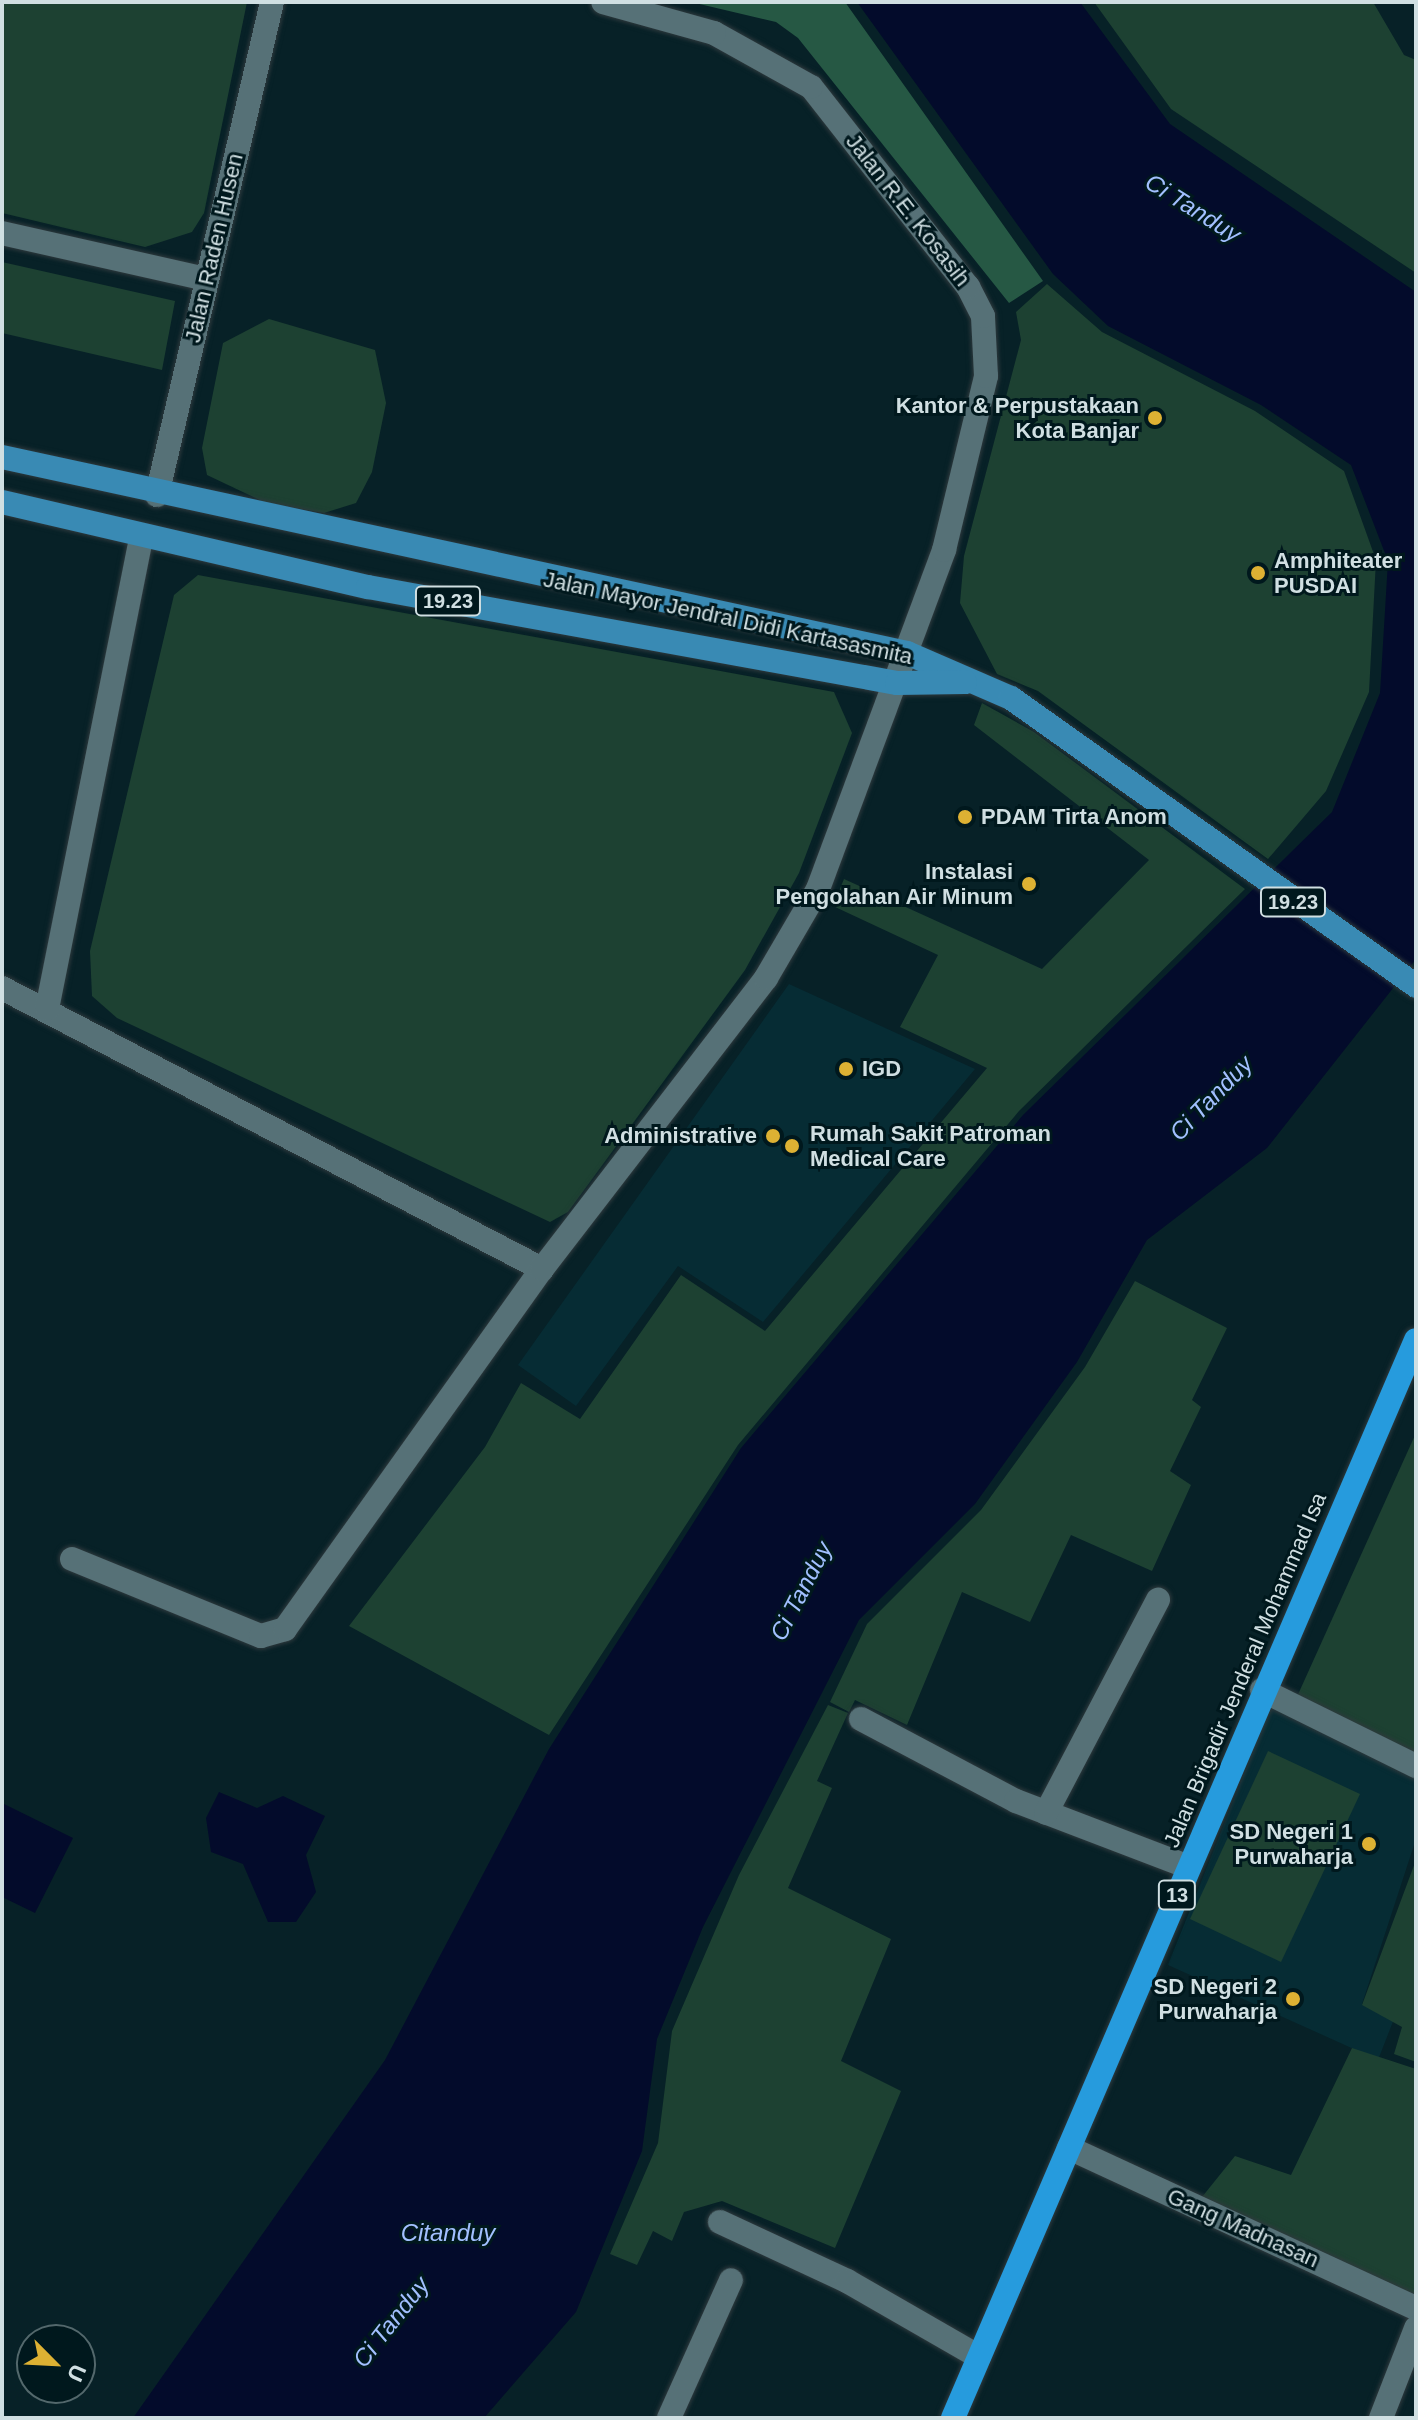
<!DOCTYPE html>
<html>
<head>
<meta charset="utf-8">
<style>
  body { margin:0 }
  #map { position:relative; width:1418px; height:2420px; overflow:hidden; background:#072127; font-family:Helvetica,sans-serif }
  div>[style] { position:absolute }
  [style*='--x'] { left:calc(var(--x)*1px); top:calc(var(--y)*1px); width:calc(var(--w)*1px); rotate:calc(var(--a)*1deg) }
  .built>* { inset:0; background:#062c34 }
  .green>* { inset:0; background:#1d4132 }
  .forest>* { inset:0; background:#265844 }
  .water>* { inset:0; background:#030b2b }
  .roads { filter:drop-shadow(0 0 2px #2e393d) drop-shadow(0 0 2px #2e393d) }
  .minor>* { height:24px; margin:-12px; padding:0 12px; transform-origin:12px; border-radius:12px; background:#567177 }
  .major>* { height:24px; margin:-12px; padding:0 12px; transform-origin:12px; border-radius:12px; background:#398ab4 }
  .highway>* { height:24px; margin:-12px; padding:0 12px; transform-origin:12px; border-radius:12px; background:#269bdd }
  .dots>* { width:22px; height:22px; translate:-50% -50%; box-sizing:border-box; border:4px solid #00181d; border-radius:50% }
  span { translate:-50% -50%; white-space:nowrap; text-align:center; line-height:1.15; -webkit-text-stroke:6px #00181d; paint-order:stroke }
  .shield-label span { padding:2px 6px; background:#00181d; border:2px solid; border-radius:6px; -webkit-text-stroke-width:0 }
  .shield-label { font-size:20px; color:#d0dfe2; font-weight:700 }
  .street-label { font-size:22px; color:#d0dfe2 }
  .poi-label { font-size:22px; color:#d0dfe2; font-weight:700 }
  .right { translate:-100% -50%; text-align:right }
  .left { translate:0 -50%; text-align:left }
  .water-label { font-size:24px; color:#a2c0ff; font-style:italic }
  .frame { position:absolute; inset:0; border:4px solid #d0dfe2; pointer-events:none }
  .north { position:absolute; left:16px; top:2324px; width:80px; height:80px; box-sizing:border-box; background:#00181d; border:2px solid #53686c; border-radius:50%; rotate:114deg; font-size:22px; font-weight:700; line-height:32px; text-align:center; color:#d0dfe2 }
  .north::after { content:''; display:block; margin:auto; width:28px; height:36px; background:#ddb133; clip-path:polygon(50% 0,100% 100%,50% 72%,0 100%) }
</style>
</head>
<body>
<div id="map">
  <div class="built">
    <i style="clip-path:polygon(789px 984px,975px 1069px,763px 1322px,678px 1266px,576px 1406px,518px 1365px)"></i>
    <i style="clip-path:polygon(1273px 1701px,1416px 1775px,1416px 1839px,1362px 2004px,1394px 2019px,1378px 2060px,1168px 1965px)"></i>
  </div>
  <div class="green">
    <i style="clip-path:polygon(2px 2px,247px 2px,204px 213px,192px 232px,145px 247px,2px 213px)"></i>
    <i style="clip-path:polygon(1094px 2px,1373px 2px,1404px 55px,1416px 60px,1416px 273px,1171px 109px)"></i>
    <i style="clip-path:polygon(2px 262px,175px 301px,162px 370px,2px 333px)"></i>
    <i style="clip-path:polygon(1047px 284px,1102px 332px,1255px 411px,1344px 471px,1376px 560px,1369px 692px,1326px 791px,1268px 859px,1038px 691px,997px 674px,960px 603px,964px 556px,1021px 340px,1016px 312px)"></i>
    <i style="clip-path:polygon(269px 319px,375px 350px,386px 403px,372px 472px,356px 503px,324px 513px,266px 503px,207px 475px,202px 448px,223px 343px)"></i>
    <i style="clip-path:polygon(198px 575px,834px 692px,852px 733px,799px 873px,745px 970px,568px 1212px,550px 1222px,117px 1018px,92px 996px,90px 951px,174px 595px)"></i>
    <i style="clip-path:polygon(982px 703px,1034px 732px,1245px 889px,1019px 1111px,738px 1445px,549px 1735px,349px 1626px,485px 1447px,521px 1383px,580px 1419px,681px 1275px,765px 1331px,987px 1068px,900px 1027px,938px 955px,833px 906px,844px 879px,1042px 969px,1149px 860px,974px 725px)"></i>
    <i style="clip-path:polygon(1135px 1281px,1227px 1328px,1192px 1400px,1201px 1407px,1170px 1471px,1191px 1485px,1152px 1571px,1071px 1535px,1030px 1622px,962px 1592px,907px 1725px,855px 1700px,849px 1712px,830px 1702px,867px 1624px,981px 1510px,1085px 1367px)"></i>
    <i style="clip-path:polygon(1416px 1433px,1416px 1772px,1291px 1710px)"></i>
    <i style="clip-path:polygon(828px 1705px,848px 1713px,817px 1781px,832px 1788px,788px 1888px,891px 1939px,841px 2061px,901px 2091px,835px 2248px,722px 2201px,684px 2212px,672px 2241px,653px 2231px,637px 2265px,610px 2254px,658px 2143px,672px 2031px,739px 1875px)"></i>
    <i style="clip-path:polygon(1268px 1751px,1360px 1794px,1281px 1962px,1190px 1919px)"></i>
    <i style="clip-path:polygon(1416px 1860px,1416px 2062px,1394px 2054px,1402px 2027px,1362px 2005px)"></i>
    <i style="clip-path:polygon(1352px 2048px,1416px 2069px,1416px 2302px,1202px 2197px,1235px 2156px,1291px 2175px)"></i>
  </div>
  <div class="forest">
    <i style="clip-path:polygon(691px 2px,845px 2px,1043px 281px,1009px 303px,798px 38px,776px 22px)"></i>
  </div>
  <div class="water">
    <i style="clip-path:polygon(857px 2px,1080px 2px,1170px 124px,1416px 292px,1416px 959px,1267px 1148px,1147px 1240px,1077px 1362px,975px 1504px,859px 1620px,703px 1927px,657px 2039px,642px 2151px,576px 2312px,484px 2418px,133px 2418px,385px 2060px,549px 1749px,741px 1448px,1023px 1115px,1332px 812px,1380px 693px,1388px 561px,1351px 465px,1261px 405px,1108px 326px,1053px 274px)"></i>
    <i style="clip-path:polygon(219px 1792px,257px 1808px,283px 1796px,325px 1816px,306px 1855px,316px 1892px,296px 1922px,268px 1922px,243px 1864px,211px 1852px,206px 1818px)"></i>
    <i style="clip-path:polygon(2px 1803px,73px 1838px,35px 1913px,2px 1897px)"></i>
  </div>
  <div class="roads">
    <div class="minor">
      <i style="--x:2;--y:233;--w:209;--a:12.7"></i>
      <i style="--x:157;--y:495;--w:506;--a:-76.87"></i>
      <i style="--x:2;--y:988;--w:609;--a:27.49"></i>
      <i style="--x:47;--y:1009;--w:483;--a:-78.7"></i>
      <i style="--x:72;--y:1559;--w:204;--a:22.2"></i>
      <i style="--x:261;--y:1636;--w:25;--a:-16"></i>
      <i style="--x:285;--y:1629;--w:442;--a:-54.5"></i>
      <i style="--x:542;--y:1269;--w:367;--a:-52.4"></i>
      <i style="--x:766;--y:978;--w:103;--a:-59.7"></i>
      <i style="--x:818;--y:889;--w:362;--a:-69.6"></i>
      <i style="--x:944;--y:550;--w:179;--a:-76.4"></i>
      <i style="--x:986;--y:376;--w:60;--a:-92.9"></i>
      <i style="--x:983;--y:316;--w:33;--a:-117"></i>
      <i style="--x:968;--y:287;--w:254;--a:-128.1"></i>
      <i style="--x:811;--y:87;--w:111;--a:-150.9"></i>
      <i style="--x:714;--y:33;--w:115;--a:-164.4"></i>
      <i style="--x:1262;--y:1690;--w:172;--a:26.3"></i>
      <i style="--x:861;--y:1719;--w:175;--a:27.9"></i>
      <i style="--x:1016;--y:1801;--w:185;--a:20.9"></i>
      <i style="--x:1046;--y:1813;--w:241;--a:-62.3"></i>
      <i style="--x:1069;--y:2148;--w:382;--a:24.8"></i>
      <i style="--x:720;--y:2222;--w:140;--a:24.9"></i>
      <i style="--x:847;--y:2281;--w:152;--a:29.9"></i>
      <i style="--x:669;--y:2418;--w:151;--a:-65.8"></i>
      <i style="--x:1381;--y:2418;--w:97;--a:-68.7"></i>
    </div>
    <div class="major">
      <i style="--x:2;--y:457;--w:926;--a:12.22"></i>
      <i style="--x:907;--y:653;--w:113;--a:23.4"></i>
      <i style="--x:1011;--y:698;--w:497;--a:35.4"></i>
      <i style="--x:2;--y:502;--w:376;--a:13.1"></i>
      <i style="--x:368;--y:587;--w:538;--a:10.29"></i>
      <i style="--x:897;--y:683;--w:68;--a:-0.8"></i>
    </div>
    <div class="highway">
      <i style="--x:953;--y:2418;--w:1173;--a:-66.76"></i>
    </div>
  </div>
  <div class="dots">
    <i style="left:1155px;top:418px;background:#ddb133"></i>
    <i style="left:1258px;top:573px;background:#ddb133"></i>
    <i style="left:965px;top:817px;background:#ddb133"></i>
    <i style="left:1029px;top:884px;background:#ddb133"></i>
    <i style="left:846px;top:1069px;background:#ddb133"></i>
    <i style="left:773px;top:1136px;background:#ddb133"></i>
    <i style="left:792px;top:1146px;background:#ddb133"></i>
    <i style="left:1369px;top:1844px;background:#ddb133"></i>
    <i style="left:1293px;top:1999px;background:#ddb133"></i>
  </div>
  <div class="shield-label">
    <span style="left:448px;top:601px">19.23</span>
    <span style="left:1293px;top:902px">19.23</span>
    <span style="left:1177px;top:1895px">13</span>
  </div>
  <div class="street-label">
    <span style="left:908px;top:210px;rotate:52deg">Jalan R.E. Kosasih</span>
    <span style="left:214px;top:248px;rotate:-77deg">Jalan Raden Husen</span>
    <span style="left:728px;top:618px;rotate:12deg">Jalan Mayor Jendral Didi Kartasasmita</span>
    <span style="left:1245px;top:1670px;rotate:-67deg">Jalan Brigadir Jenderal Mohammad Isa</span>
    <span style="left:1243px;top:2228px;rotate:24deg">Gang Madnasan</span>
  </div>
  <div class="poi-label">
    <span class="right" style="left:1139px;top:418px">Kantor &amp; Perpustakaan<br>Kota Banjar</span>
    <span class="left" style="left:1274px;top:573px">Amphiteater<br>PUSDAI</span>
    <span class="left" style="left:981px;top:817px">PDAM Tirta Anom</span>
    <span class="right" style="left:1013px;top:884px">Instalasi<br>Pengolahan Air Minum</span>
    <span class="left" style="left:862px;top:1069px">IGD</span>
    <span class="left" style="left:810px;top:1146px">Rumah Sakit Patroman<br>Medical Care</span>
    <span class="right" style="left:757px;top:1136px">Administrative</span>
    <span class="right" style="left:1353px;top:1844px">SD Negeri 1<br>Purwaharja</span>
    <span class="right" style="left:1277px;top:1999px">SD Negeri 2<br>Purwaharja</span>
  </div>
  <div class="water-label">
    <span style="left:1193px;top:208px;rotate:32deg">Ci Tanduy</span>
    <span style="left:1211px;top:1098px;rotate:-46deg">Ci Tanduy</span>
    <span style="left:801px;top:1591px;rotate:-63deg">Ci Tanduy</span>
    <span style="left:448px;top:2233px">Citanduy</span>
    <span style="left:391px;top:2322px;rotate:-52deg">Ci Tanduy</span>
  </div>
  <div class="frame"></div>
  <div class="north">U</div>
</div>
</body>
</html>
